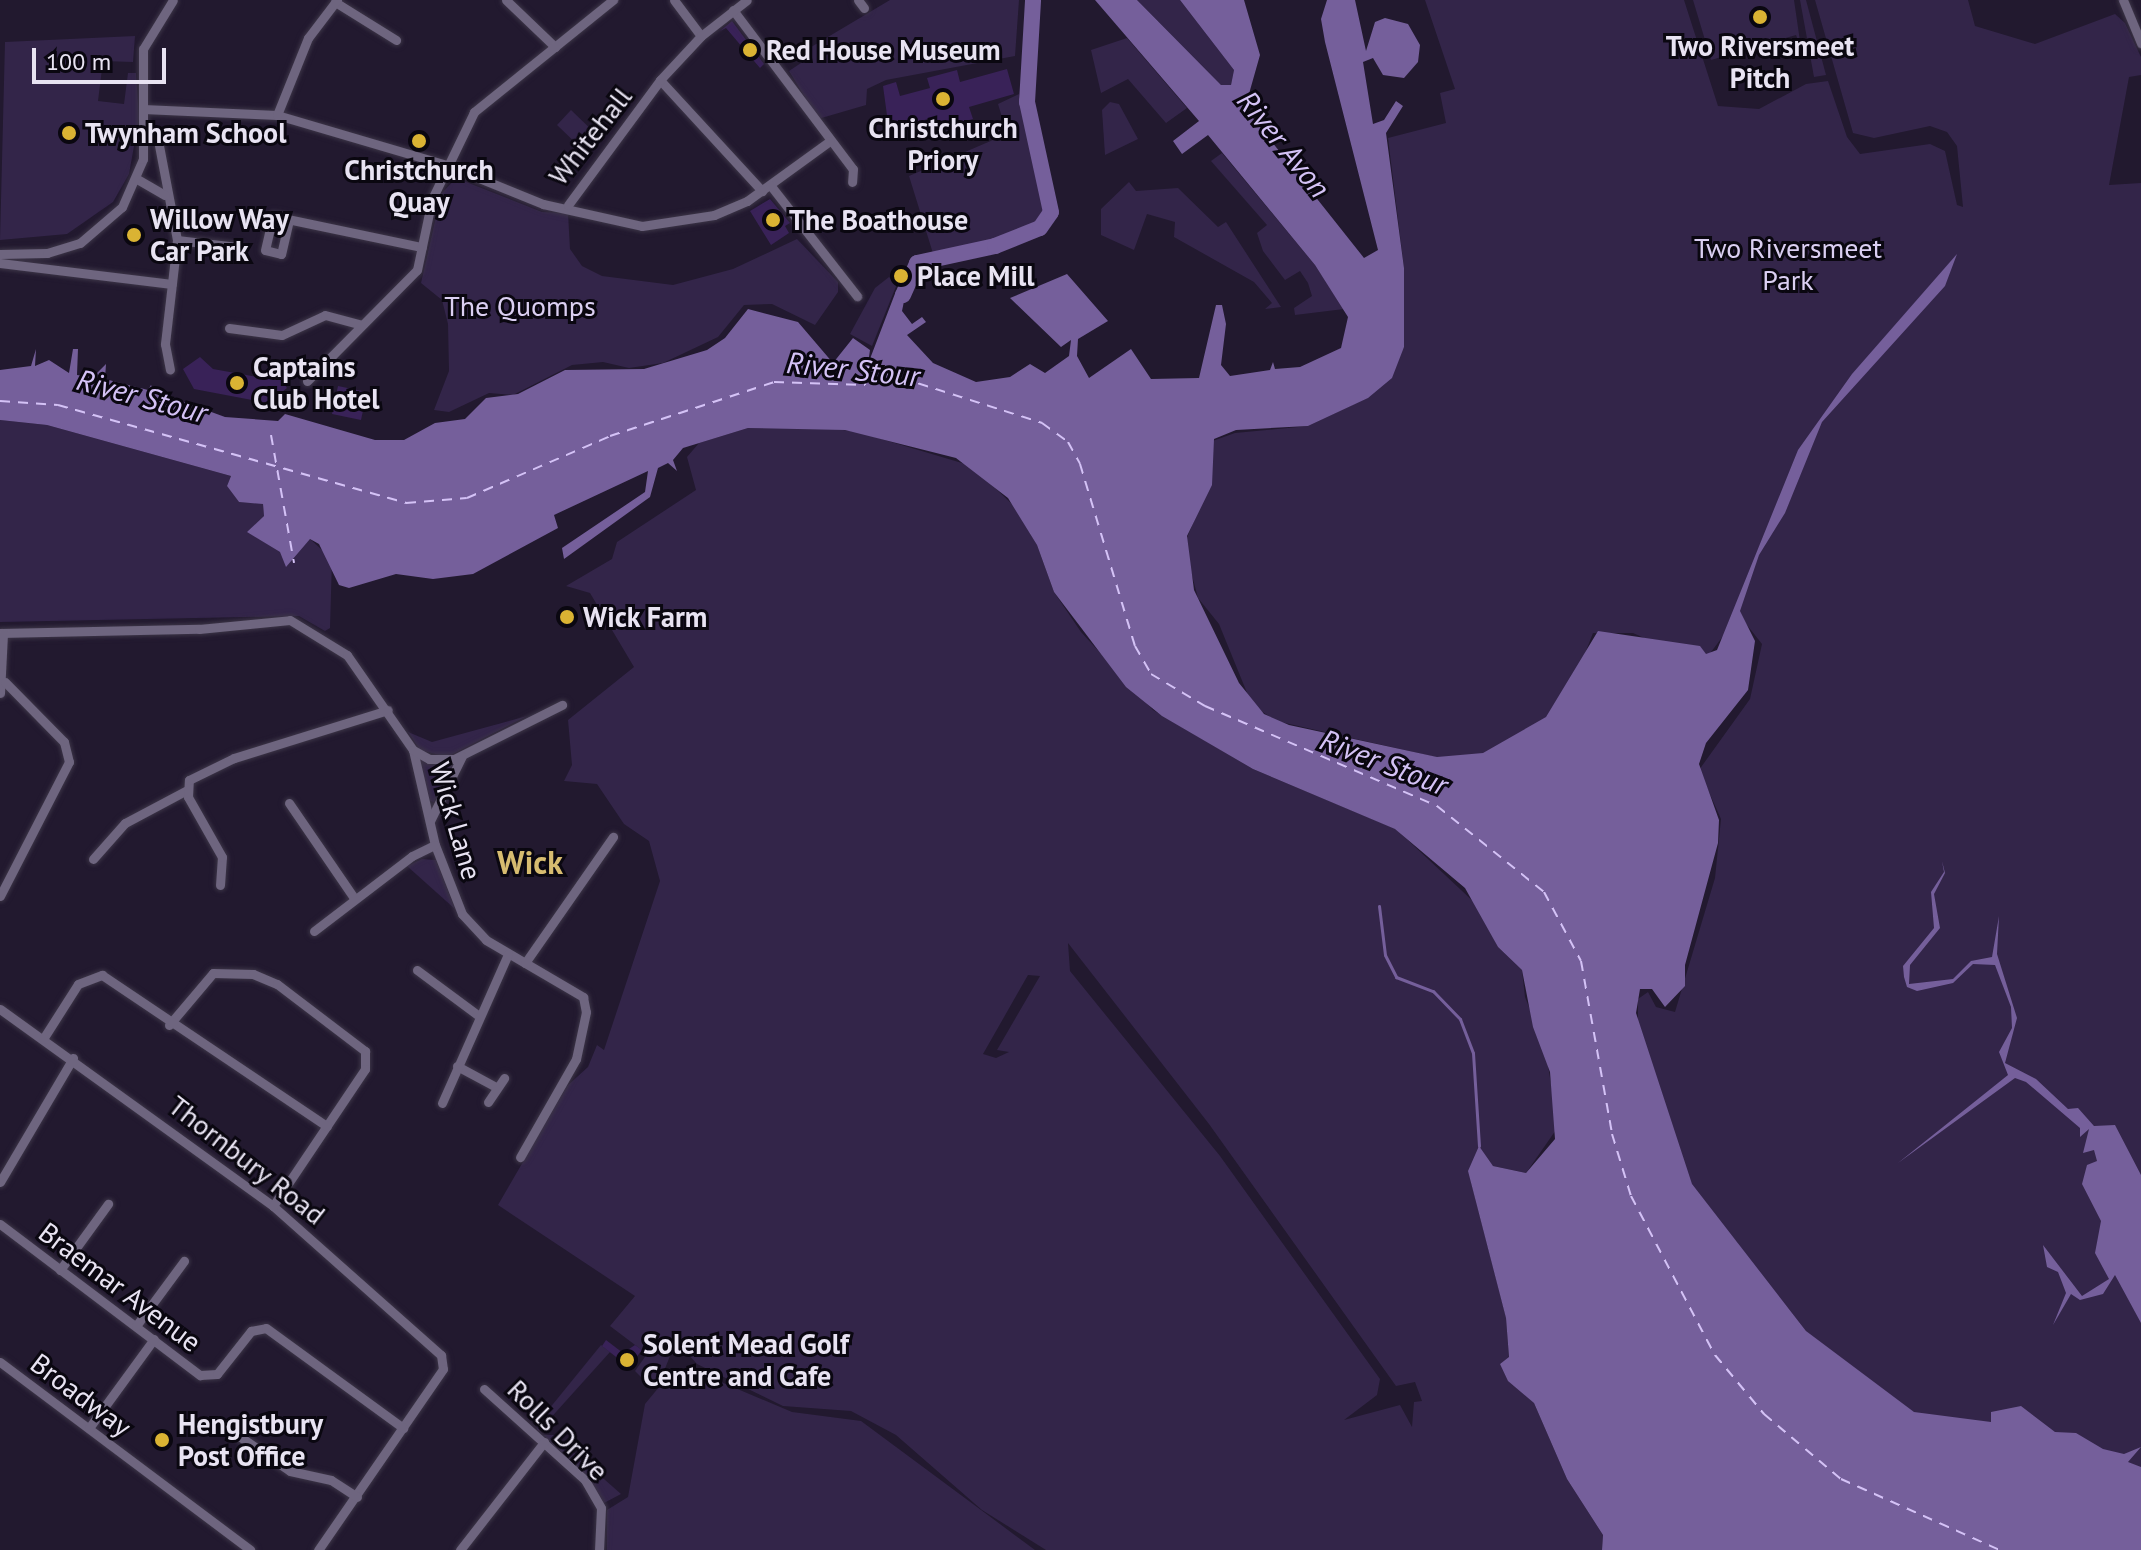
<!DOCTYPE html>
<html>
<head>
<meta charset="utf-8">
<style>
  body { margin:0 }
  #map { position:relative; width:2141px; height:1550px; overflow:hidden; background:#22192f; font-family:"PT Sans",sans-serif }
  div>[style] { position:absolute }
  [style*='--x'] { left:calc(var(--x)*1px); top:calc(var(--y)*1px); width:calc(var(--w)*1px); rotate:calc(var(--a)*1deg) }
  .green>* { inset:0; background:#332549 }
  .water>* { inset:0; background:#755f9b }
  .stream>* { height:3px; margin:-1.5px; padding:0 1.5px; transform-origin:1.5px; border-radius:1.5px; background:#755f9b }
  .river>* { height:16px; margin:-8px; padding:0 8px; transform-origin:8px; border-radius:8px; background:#755f9b }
  .ferry>* { height:2px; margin-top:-1px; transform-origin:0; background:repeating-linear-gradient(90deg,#d4c2f6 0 10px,transparent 0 18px) }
  .building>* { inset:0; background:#392258 }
  .roads { filter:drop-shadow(0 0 2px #3c3547) drop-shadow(0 0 2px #3c3547) }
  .minor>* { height:9px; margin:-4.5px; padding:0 4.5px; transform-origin:4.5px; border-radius:4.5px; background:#6e657f }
  .dots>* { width:22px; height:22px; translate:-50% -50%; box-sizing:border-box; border:4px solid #0a0710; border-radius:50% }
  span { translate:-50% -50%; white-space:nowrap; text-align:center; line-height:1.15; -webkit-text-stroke:6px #0a0710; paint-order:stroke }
  .poi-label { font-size:28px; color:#e8e3f2; font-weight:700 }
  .left { translate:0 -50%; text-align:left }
  .street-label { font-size:28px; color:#e8e3f2 }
  .park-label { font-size:28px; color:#dbcff2 }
  .water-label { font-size:30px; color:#d4c2f6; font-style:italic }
  .quarter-label { font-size:32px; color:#d7bc70; font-weight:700 }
  .scale { position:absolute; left:32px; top:48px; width:134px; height:36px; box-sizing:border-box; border:4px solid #e8e3f2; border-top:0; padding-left:10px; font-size:24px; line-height:28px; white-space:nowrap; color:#e8e3f2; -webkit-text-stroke:6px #0a0710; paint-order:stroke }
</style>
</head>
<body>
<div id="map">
  <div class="green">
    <i style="clip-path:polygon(890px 0,1019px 0,1015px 56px,886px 80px,867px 89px,866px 105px,818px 119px,789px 71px,801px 63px,796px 56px)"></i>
    <i style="clip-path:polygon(1137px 0,1180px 0,1234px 70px,1231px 85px,1221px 85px)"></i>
    <i style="clip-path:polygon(1425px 0,1684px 0,1718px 106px,1759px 109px,1806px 84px,1828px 81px,1847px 137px,1860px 154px,1930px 144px,1945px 151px,1957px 205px,1963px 207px,1957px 146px,1947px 132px,1930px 126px,1874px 138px,1853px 133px,1815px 0,1968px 0,1975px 26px,2035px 44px,2115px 14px,2125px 23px,2141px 57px,2141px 75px,2129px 77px,2109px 185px,2141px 183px,2141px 1483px,1922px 1425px,1820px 1349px,1788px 1308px,1751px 1281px,1737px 1242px,1698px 1200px,1675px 1151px,1638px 1025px,1638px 999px,1648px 992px,1656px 1007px,1675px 1012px,1715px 878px,1721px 819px,1699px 770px,1750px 699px,1762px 644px,1739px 615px,1708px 656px,1673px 651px,1633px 633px,1593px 633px,1571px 689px,1546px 721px,1507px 752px,1449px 760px,1276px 721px,1252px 705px,1219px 624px,1198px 598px,1184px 545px,1206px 492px,1204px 444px,1235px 433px,1308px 426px,1367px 398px,1404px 347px,1404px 268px,1388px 138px,1446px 123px,1440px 93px,1455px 89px)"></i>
    <i style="clip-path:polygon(1693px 0,1794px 0,1801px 48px,1796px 35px,1711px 60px)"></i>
    <i style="clip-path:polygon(1800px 0,1806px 0,1826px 75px,1814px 77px)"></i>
    <i style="clip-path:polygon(135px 36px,133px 62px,103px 61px,98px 101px,124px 104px,128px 73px,136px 73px,139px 118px,129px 174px,113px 202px,67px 234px,0 240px,5px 42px)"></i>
    <i style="clip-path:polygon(1127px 38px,1187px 108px,1166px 123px,1128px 79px,1101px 93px,1091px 50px)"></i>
    <i style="clip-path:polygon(1019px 94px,1045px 195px,1042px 220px,936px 263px,909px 176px,1007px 134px,998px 104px)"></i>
    <i style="clip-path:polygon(1110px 102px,1119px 104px,1138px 139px,1105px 155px,1102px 110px)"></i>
    <i style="clip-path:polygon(571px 110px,597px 135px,583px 150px,557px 125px)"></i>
    <i style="clip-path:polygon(1222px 153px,1315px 265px,1344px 309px,1295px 315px,1294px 308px,1312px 296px,1308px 283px,1300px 271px,1285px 280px,1263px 251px,1257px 233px,1267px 225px,1211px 161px)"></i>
    <i style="clip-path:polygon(456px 178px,542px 212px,568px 213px,570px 249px,582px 266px,602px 276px,673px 285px,733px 269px,797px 239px,838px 282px,838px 292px,815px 325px,772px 304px,744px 305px,718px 337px,663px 363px,629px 368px,603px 362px,572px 365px,513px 395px,489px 393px,449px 412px,434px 410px,449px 371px,448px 324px,442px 300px,421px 283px,441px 194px)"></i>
    <i style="clip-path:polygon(1129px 182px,1136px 191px,1178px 188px,1218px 227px,1226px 222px,1281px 307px,1265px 309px,1272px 303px,1254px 282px,1174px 237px,1175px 222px,1147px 214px,1134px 250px,1101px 235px,1101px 209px)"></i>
    <i style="clip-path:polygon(889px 277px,897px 284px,872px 346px,850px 334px,875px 288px)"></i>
    <i style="clip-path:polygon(0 420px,47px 425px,231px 476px,227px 486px,239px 502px,263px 503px,264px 516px,248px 532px,280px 552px,294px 554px,310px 539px,332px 559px,330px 628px,325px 631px,299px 616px,0 622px)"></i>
    <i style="clip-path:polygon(evenodd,799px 424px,858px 432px,972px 466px,1014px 506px,1037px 545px,1054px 592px,1081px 632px,1153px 710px,1253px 769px,1396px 829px,1477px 905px,1498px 947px,1522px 970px,1525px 997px,1545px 1047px,1558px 1127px,1526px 1173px,1493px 1166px,1484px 1158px,1471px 1182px,1506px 1317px,1509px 1358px,1500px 1364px,1534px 1403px,1567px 1479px,1603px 1535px,1602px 1550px,1046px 1550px,982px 1510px,896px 1435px,851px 1411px,783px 1406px,697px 1364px,676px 1341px,660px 1381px,650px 1386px,635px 1371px,647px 1354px,610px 1326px,635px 1296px,498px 1205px,567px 1086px,588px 1067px,597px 1045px,604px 1050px,660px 881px,649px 841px,624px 824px,597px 784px,564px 781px,572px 765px,568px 720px,634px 667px,590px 593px,566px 586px,612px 559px,617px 542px,696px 490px,687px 457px,699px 443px,748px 428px,799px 424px,1068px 943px,1209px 1124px,1396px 1386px,1415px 1382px,1422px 1401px,1414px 1402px,1412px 1427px,1400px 1405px,1344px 1420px,1377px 1395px,1380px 1379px,1220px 1156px,1070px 971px,1068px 943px,799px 424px,1028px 975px,1040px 976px,997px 1050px,1009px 1052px,996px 1058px,983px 1054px,1028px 975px)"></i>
    <i style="clip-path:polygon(527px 716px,447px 757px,420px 750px,408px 732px,432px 742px)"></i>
    <i style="clip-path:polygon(419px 760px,454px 763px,434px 802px,430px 801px)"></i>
    <i style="clip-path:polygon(422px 859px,436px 860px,455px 909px,407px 866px)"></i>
    <i style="clip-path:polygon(601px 1345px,610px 1352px,538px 1432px,536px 1425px)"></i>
    <i style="clip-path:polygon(688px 1368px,792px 1412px,861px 1421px,1035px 1550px,607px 1550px,607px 1510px,628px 1497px,645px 1404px,669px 1375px)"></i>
    <i style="clip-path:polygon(543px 1435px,554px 1435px,621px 1494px,604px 1503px,587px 1476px)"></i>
  </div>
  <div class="water">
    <i style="clip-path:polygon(1095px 0,1137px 0,1221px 85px,1231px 85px,1234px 70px,1180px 0,1244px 0,1260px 55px,1245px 108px,1364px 258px,1378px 250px,1325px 42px,1321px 19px,1327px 0,1355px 0,1366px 51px,1375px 22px,1385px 18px,1408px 24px,1420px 45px,1418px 62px,1404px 78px,1383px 75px,1373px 58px,1363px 62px,1373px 124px,1384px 120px,1396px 101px,1403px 106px,1386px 133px,1404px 268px,1404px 347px,1392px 378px,1368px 398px,1308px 426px,1236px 430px,1214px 439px,1212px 485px,1187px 536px,1194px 590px,1239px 683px,1264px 714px,1289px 725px,1437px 757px,1483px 753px,1546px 717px,1598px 631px,1700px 646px,1706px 654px,1717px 650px,1798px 450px,1852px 374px,1957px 254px,1945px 286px,1822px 422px,1785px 513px,1759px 555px,1740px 611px,1755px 641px,1748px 690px,1706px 743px,1699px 764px,1719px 820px,1718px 843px,1685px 965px,1685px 986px,1665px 1007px,1652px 989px,1640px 989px,1636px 1013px,1692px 1184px,1806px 1331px,1914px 1412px,1991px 1422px,1991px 1412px,2021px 1406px,2055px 1432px,2076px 1433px,2103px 1449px,2124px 1454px,2141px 1447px,2128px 1462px,2141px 1467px,2141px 1550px,1602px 1550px,1603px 1535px,1567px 1479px,1534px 1403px,1508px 1381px,1500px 1364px,1509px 1357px,1506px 1318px,1468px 1171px,1479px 1146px,1493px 1166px,1526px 1173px,1555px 1139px,1550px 1072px,1533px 1027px,1522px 970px,1498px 947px,1465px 888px,1395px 829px,1253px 769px,1162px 716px,1126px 687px,1054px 592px,1037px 545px,1008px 498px,956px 458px,845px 430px,748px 428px,683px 448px,673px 460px,677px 471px,668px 463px,658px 468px,650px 497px,564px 559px,562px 548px,645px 492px,648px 471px,554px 515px,558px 528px,473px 574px,433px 579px,396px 574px,349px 588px,339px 585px,319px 544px,310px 539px,286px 567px,280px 552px,247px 532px,264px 516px,263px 504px,239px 502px,227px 486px,231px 476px,47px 425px,0 420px,0 370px,31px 366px,36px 349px,35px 366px,49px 360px,69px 373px,73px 349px,78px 349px,77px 375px,93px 377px,106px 364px,105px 379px,148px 390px,151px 385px,154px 391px,225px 417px,278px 421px,285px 414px,375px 440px,404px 440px,435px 423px,465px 419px,486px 398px,518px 394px,565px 370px,644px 369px,707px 350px,725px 338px,748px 309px,798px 322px,833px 363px,853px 338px,870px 350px,868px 364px,896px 291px,904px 283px,902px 294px,909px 277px,902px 311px,912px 324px,922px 317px,926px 322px,907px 335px,933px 363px,976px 382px,1010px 377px,1030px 364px,1045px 373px,1069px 356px,1071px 340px,1061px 347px,1010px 298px,1067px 274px,1108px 321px,1078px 339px,1077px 356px,1089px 378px,1131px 349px,1151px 379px,1199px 378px,1216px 305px,1222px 305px,1226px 324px,1221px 365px,1230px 376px,1270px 370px,1273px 362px,1275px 369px,1300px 367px,1341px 348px,1348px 317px,1315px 265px,1208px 135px,1182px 154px,1173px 141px,1199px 121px)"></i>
    <i style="clip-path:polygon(1942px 861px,1945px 873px,1934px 894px,1940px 928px,1910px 965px,1909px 984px,1953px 979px,1971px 961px,1992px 957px,1999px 916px,1997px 954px,2017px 1018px,2005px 1063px,2036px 1079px,2068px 1109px,2078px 1108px,2094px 1126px,2115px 1125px,2141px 1175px,2141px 1323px,2115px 1275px,2103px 1294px,2080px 1300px,2071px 1294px,2053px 1325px,2066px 1293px,2058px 1272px,2047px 1267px,2043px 1245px,2082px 1296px,2109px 1279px,2095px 1253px,2101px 1221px,2082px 1184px,2087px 1165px,2097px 1161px,2094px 1150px,2083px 1153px,2089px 1129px,2080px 1137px,2080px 1128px,2026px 1082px,2015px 1078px,1898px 1163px,2008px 1075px,1999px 1052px,2012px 1028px,2011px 1007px,1995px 965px,1973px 964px,1953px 983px,1917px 991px,1907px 987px,1904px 977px,1903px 966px,1934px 928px,1931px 892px,1944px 872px)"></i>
  </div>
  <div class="stream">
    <i style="--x:1379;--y:906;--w:49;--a:83"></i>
    <i style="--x:1385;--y:955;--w:25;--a:63"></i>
    <i style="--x:1396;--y:977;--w:40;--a:21"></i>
    <i style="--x:1433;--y:991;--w:39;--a:46"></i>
    <i style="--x:1460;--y:1019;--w:36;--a:69"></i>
    <i style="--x:1473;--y:1053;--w:93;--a:86.3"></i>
  </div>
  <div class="river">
    <i style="--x:903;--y:295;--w:35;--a:-66"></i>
    <i style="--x:917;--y:263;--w:80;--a:-12.3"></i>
    <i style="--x:995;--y:246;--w:48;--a:-21.8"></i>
    <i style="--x:1040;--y:228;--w:19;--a:-55"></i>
    <i style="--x:1051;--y:212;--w:113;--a:-102.3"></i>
    <i style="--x:1027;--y:102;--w:102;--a:-86.6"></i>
  </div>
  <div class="ferry">
    <i style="--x:0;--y:401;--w:58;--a:3.9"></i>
    <i style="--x:58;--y:405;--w:362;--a:15.7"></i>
    <i style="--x:406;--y:503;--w:61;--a:-4.7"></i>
    <i style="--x:467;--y:498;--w:156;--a:-23.4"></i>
    <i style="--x:610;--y:436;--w:173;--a:-18.2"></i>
    <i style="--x:774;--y:382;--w:91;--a:1.9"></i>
    <i style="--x:865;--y:385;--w:18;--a:-84"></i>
    <i style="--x:867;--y:367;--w:184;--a:17.7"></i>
    <i style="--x:1042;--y:423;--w:32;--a:36"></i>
    <i style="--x:1068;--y:442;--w:25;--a:61"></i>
    <i style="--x:1080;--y:464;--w:190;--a:73.2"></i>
    <i style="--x:1135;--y:646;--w:32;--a:60"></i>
    <i style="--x:1151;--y:674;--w:63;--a:30.7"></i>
    <i style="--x:1205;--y:706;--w:253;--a:23.3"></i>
    <i style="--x:1437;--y:806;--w:137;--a:38.8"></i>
    <i style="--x:1544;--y:892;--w:78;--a:61.8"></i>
    <i style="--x:1581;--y:961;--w:176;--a:79.8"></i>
    <i style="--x:1612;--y:1134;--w:65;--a:73"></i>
    <i style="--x:1631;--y:1196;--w:180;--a:62.2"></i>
    <i style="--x:1715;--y:1355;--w:77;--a:50.3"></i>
    <i style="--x:1764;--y:1414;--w:101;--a:40.2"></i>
    <i style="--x:1841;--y:1479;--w:174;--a:24.1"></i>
    <i style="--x:271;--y:435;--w:130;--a:79.8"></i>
  </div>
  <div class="building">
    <i style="clip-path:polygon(732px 21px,764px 64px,760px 68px,726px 28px,720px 31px)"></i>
    <i style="clip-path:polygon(1007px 69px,1014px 94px,969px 107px,973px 119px,938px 129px,935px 117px,889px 130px,883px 86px,896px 82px,900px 96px,930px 88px,927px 78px,957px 70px,960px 82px)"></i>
    <i style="clip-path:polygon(770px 199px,790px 223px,785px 226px,789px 233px,771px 245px,750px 211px)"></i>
    <i style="clip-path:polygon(200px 357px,213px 369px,268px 379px,277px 373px,287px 388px,268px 403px,194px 389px,183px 369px)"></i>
    <i style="clip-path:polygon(338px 386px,367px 392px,361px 420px,332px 414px)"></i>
    <i style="clip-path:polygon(606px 1340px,623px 1353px,635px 1345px,642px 1350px,629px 1367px,602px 1346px)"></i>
  </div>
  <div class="roads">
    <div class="minor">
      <i style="--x:506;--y:0;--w:68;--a:43.8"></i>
      <i style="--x:674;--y:0;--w:45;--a:53.1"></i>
      <i style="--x:858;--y:0;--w:10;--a:53"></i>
      <i style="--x:2123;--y:0;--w:47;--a:67.3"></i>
      <i style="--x:335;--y:2;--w:72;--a:31.9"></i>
      <i style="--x:733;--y:10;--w:199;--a:53"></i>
      <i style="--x:853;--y:169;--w:13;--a:94"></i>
      <i style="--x:660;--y:80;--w:151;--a:47.4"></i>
      <i style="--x:143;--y:109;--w:134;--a:2.6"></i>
      <i style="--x:277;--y:115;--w:177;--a:16.4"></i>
      <i style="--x:447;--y:165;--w:104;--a:22.1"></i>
      <i style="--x:543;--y:204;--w:101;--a:12.5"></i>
      <i style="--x:642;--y:226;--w:73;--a:-8.7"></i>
      <i style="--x:714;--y:215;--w:36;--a:-23"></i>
      <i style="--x:747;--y:201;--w:102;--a:-35.9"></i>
      <i style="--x:277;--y:115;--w:83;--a:-68.1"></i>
      <i style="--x:308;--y:38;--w:48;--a:-52.7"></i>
      <i style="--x:157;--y:135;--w:107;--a:79.2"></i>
      <i style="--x:177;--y:240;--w:105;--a:96.6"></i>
      <i style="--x:165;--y:344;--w:26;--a:79"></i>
      <i style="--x:137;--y:179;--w:32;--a:30"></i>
      <i style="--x:771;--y:186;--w:140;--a:52"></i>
      <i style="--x:568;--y:205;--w:155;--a:-53.6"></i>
      <i style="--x:660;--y:80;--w:60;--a:-47"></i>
      <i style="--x:701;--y:36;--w:58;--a:-38"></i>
      <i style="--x:289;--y:220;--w:35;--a:103"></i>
      <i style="--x:281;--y:254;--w:16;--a:-166"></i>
      <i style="--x:265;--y:250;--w:35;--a:-77"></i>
      <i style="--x:273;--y:216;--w:152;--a:11.8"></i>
      <i style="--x:177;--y:240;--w:61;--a:6.5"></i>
      <i style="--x:0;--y:254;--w:47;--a:-1.2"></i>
      <i style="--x:47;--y:253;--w:34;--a:-17"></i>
      <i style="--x:80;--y:243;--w:55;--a:-40.6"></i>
      <i style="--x:122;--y:207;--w:52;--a:-66.4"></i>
      <i style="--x:143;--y:159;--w:110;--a:-90"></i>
      <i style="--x:143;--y:49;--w:57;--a:-58.5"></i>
      <i style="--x:0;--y:263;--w:173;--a:7"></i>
      <i style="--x:229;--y:328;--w:53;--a:7.5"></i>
      <i style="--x:282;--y:335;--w:47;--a:-24.9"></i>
      <i style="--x:325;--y:315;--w:38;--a:15"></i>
      <i style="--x:307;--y:381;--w:156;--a:-45.3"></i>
      <i style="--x:417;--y:270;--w:73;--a:-78.1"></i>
      <i style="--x:432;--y:199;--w:97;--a:-64.2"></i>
      <i style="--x:474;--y:112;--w:179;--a:-38.9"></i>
      <i style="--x:0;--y:633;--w:199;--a:-1.2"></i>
      <i style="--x:199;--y:629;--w:91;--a:-5.6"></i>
      <i style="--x:290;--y:620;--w:67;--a:31.6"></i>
      <i style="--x:347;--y:655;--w:116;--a:55.2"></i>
      <i style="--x:413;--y:750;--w:98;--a:77"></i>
      <i style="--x:435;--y:845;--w:74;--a:68.6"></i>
      <i style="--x:462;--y:914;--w:35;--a:47"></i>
      <i style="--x:486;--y:940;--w:113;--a:30.4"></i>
      <i style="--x:583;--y:997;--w:15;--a:79"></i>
      <i style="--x:586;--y:1012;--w:48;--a:102"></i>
      <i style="--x:576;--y:1059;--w:113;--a:119.7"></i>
      <i style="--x:0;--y:693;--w:60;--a:-87.1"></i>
      <i style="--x:413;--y:750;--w:18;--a:29"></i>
      <i style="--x:429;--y:759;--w:25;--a:0"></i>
      <i style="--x:454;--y:759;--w:121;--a:-26.6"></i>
      <i style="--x:289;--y:803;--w:115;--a:55.6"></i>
      <i style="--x:430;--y:821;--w:72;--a:-63.8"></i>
      <i style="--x:93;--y:859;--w:48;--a:-48.4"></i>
      <i style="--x:125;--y:823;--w:70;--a:-28"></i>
      <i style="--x:220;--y:885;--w:28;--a:-86"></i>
      <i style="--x:222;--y:857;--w:69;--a:-119.5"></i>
      <i style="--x:188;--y:797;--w:17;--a:-87"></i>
      <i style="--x:189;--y:780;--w:50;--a:-26.1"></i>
      <i style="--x:234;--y:758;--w:161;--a:-17.3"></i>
      <i style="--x:0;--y:896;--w:151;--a:-62.8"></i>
      <i style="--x:69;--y:762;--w:21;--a:-104"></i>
      <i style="--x:64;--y:742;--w:84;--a:-134.5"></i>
      <i style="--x:314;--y:931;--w:123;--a:-37.4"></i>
      <i style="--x:412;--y:856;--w:25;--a:-26"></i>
      <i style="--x:525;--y:963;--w:154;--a:-55.1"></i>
      <i style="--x:417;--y:970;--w:77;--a:36.6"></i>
      <i style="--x:0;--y:1009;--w:337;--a:35.8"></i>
      <i style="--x:273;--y:1206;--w:225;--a:41.6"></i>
      <i style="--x:441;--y:1355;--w:14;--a:82"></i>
      <i style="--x:443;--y:1369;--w:220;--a:124.6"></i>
      <i style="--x:169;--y:1025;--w:68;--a:-49.8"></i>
      <i style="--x:213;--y:973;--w:40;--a:1.4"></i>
      <i style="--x:253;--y:974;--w:26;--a:23"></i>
      <i style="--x:277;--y:984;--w:111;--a:37.3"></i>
      <i style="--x:365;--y:1051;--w:18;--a:90"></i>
      <i style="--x:365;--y:1069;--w:165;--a:123.9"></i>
      <i style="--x:43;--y:1039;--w:65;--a:-57.5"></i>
      <i style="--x:78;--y:984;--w:26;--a:-21"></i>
      <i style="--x:102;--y:975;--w:271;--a:33.9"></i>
      <i style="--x:457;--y:1066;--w:44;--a:28.3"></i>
      <i style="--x:488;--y:1102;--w:29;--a:-56"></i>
      <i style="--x:442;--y:1103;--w:163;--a:-66.1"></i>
      <i style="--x:0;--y:1182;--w:144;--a:-59.5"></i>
      <i style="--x:0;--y:1224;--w:251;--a:37.1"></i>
      <i style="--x:200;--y:1375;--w:17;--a:-3"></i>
      <i style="--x:217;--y:1374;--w:55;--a:-51.7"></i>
      <i style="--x:251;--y:1331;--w:15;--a:-11"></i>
      <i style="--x:266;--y:1328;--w:170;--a:36.1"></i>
      <i style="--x:60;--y:1270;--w:82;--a:-54"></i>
      <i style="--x:136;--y:1326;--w:81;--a:-53.6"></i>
      <i style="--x:0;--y:1362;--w:313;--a:36.9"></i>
      <i style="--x:484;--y:1389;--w:136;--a:42"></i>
      <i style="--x:585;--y:1480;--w:32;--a:60"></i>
      <i style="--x:601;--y:1508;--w:42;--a:92.7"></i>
      <i style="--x:89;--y:1428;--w:110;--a:-53.9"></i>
      <i style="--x:239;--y:1436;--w:62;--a:34.5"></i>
      <i style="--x:290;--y:1471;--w:42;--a:12.4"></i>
      <i style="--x:331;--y:1480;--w:31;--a:33"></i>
      <i style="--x:460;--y:1550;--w:137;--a:-52.1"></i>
    </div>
  </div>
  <div class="dots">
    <i style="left:1760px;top:17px;background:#dab333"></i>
    <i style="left:750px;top:50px;background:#dab333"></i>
    <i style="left:943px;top:99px;background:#dab333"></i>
    <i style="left:69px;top:133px;background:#dab333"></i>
    <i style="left:419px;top:141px;background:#dab333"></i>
    <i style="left:773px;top:220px;background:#dab333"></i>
    <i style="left:134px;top:235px;background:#dab333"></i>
    <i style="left:901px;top:276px;background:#dab333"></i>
    <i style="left:237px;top:383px;background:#dab333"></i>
    <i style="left:567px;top:617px;background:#dab333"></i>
    <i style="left:627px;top:1360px;background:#dab333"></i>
    <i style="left:162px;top:1440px;background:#dab333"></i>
  </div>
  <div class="poi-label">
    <span style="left:1760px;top:62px">Two Riversmeet<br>Pitch</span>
    <span class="left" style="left:766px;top:50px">Red House Museum</span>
    <span style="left:943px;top:144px">Christchurch<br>Priory</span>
    <span class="left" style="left:85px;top:133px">Twynham School</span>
    <span style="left:419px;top:186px">Christchurch<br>Quay</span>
    <span class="left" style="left:150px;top:235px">Willow Way<br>Car Park</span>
    <span class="left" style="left:789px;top:220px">The Boathouse</span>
    <span class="left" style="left:917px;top:276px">Place Mill</span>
    <span class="left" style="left:253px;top:383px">Captains<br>Club Hotel</span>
    <span class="left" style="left:583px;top:617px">Wick Farm</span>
    <span class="left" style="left:643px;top:1360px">Solent Mead Golf<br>Centre and Cafe</span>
    <span class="left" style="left:178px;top:1440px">Hengistbury<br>Post Office</span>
  </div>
  <div class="street-label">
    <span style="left:590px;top:136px;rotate:-52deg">Whitehall</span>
    <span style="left:456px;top:821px;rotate:74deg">Wick Lane</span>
    <span style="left:247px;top:1160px;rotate:38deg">Thornbury Road</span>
    <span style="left:120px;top:1287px;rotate:37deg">Braemar Avenue</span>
    <span style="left:81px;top:1395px;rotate:37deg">Broadway</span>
    <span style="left:558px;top:1430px;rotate:45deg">Rolls Drive</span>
  </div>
  <div class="park-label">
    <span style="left:1788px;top:264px">Two Riversmeet<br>Park</span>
    <span style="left:520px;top:306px">The Quomps</span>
  </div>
  <div class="water-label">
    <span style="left:1284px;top:144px;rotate:51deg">River Avon</span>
    <span style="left:853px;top:369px;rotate:6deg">River Stour</span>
    <span style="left:142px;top:396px;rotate:15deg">River Stour</span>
    <span style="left:1384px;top:762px;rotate:21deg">River Stour</span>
  </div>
  <div class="quarter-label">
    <span style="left:530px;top:862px">Wick</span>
  </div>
  <div class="scale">100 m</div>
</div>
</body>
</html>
